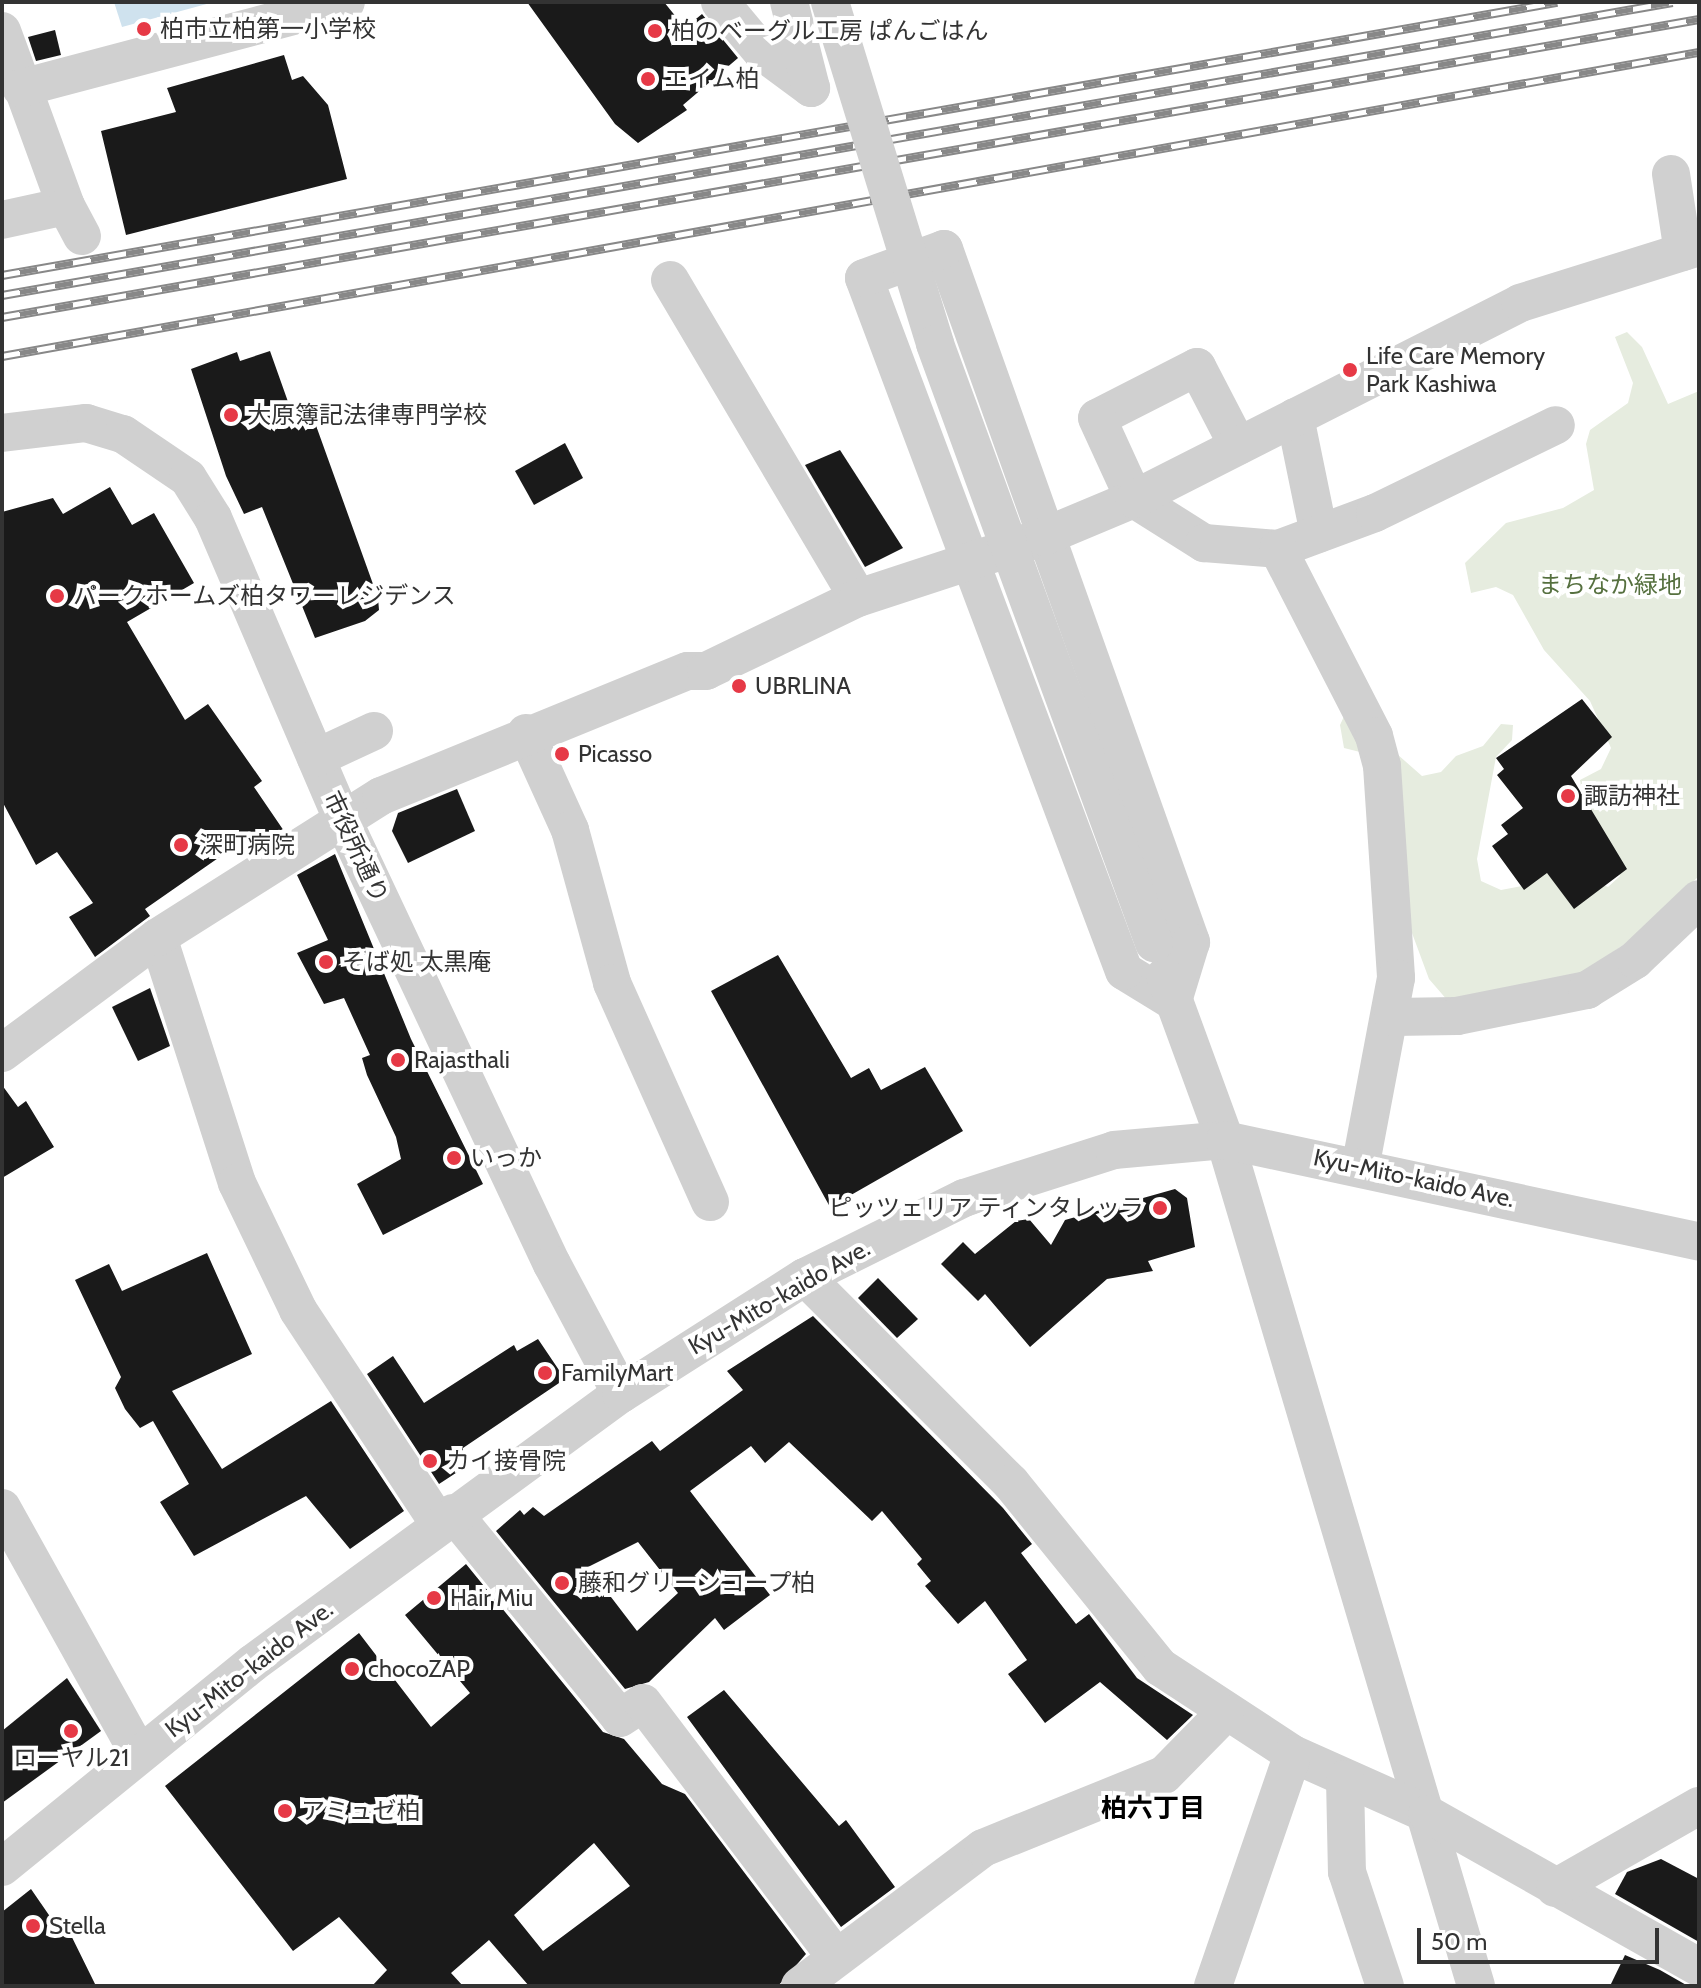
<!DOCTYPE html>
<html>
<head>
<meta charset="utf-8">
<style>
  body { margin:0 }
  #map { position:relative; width:1701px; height:1988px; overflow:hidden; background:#fff; font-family:Cabin,"Noto Sans JP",sans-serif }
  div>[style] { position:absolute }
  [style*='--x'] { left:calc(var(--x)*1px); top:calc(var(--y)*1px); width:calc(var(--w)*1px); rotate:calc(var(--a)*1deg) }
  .green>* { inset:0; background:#e6ecdf }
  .water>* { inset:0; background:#cfe2ee }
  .building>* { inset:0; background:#1a1a1a }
  .minor>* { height:38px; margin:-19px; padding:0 19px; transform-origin:19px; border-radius:19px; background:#d0d0d0 }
  .rail>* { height:9px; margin-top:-4.5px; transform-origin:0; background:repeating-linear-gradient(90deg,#fff 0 18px,#888 0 36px); box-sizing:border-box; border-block:2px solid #888 }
  .minor-bridge>* { height:38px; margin:-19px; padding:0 19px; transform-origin:19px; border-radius:19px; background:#d0d0d0 }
  .dots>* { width:22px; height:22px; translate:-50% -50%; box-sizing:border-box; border:4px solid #fff; border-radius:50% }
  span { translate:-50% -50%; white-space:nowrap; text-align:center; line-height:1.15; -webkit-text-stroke:8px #fff; paint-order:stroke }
  .poi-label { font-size:24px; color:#333 }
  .left { translate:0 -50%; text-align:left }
  .right { translate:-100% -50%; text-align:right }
  .park-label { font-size:24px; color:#56703f }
  .street-label { font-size:24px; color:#333 }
  .neighbourhood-label { font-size:26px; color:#000; font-weight:700 }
  .frame { position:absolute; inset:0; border:4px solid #333; pointer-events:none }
  .scale { position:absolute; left:1417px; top:1928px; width:242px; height:36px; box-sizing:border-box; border:4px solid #333; border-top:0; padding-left:10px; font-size:24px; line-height:28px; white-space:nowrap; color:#333; -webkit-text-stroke:6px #fff; paint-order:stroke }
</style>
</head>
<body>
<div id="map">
  <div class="green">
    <i style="clip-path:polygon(1627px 332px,1642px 347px,1668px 404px,1699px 391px,1699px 876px,1638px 935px,1582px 973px,1448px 1001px,1429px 979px,1402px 906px,1364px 753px,1344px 748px,1340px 725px,1347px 710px,1422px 776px,1441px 772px,1456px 756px,1483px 746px,1501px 724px,1513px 725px,1512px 740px,1496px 757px,1477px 859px,1481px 881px,1501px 890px,1522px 886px,1558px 865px,1608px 887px,1620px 876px,1583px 800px,1580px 780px,1601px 769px,1611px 748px,1590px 701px,1544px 650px,1513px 595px,1496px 587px,1471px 593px,1465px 563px,1506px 523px,1563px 508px,1594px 490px,1586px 444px,1590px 430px,1628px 403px,1633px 383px,1615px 337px)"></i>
  </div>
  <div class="water">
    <i style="clip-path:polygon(114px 2px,214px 2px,122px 27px)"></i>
  </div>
  <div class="building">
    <i style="clip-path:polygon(527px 2px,664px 2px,685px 28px,702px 14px,738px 58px,683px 105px,687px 110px,638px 143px,615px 124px)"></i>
    <i style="clip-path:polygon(55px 30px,61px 55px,36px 61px,28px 37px)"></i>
    <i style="clip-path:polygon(284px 55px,292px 80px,303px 76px,328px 105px,347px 179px,126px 235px,101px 131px,176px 112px,167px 88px)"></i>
    <i style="clip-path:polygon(270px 351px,292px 413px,309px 406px,378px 598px,379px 610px,365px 621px,315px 638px,262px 507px,244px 514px,226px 476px,191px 369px,237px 352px,240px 361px)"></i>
    <i style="clip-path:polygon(565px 443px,583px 478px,534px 505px,515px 471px)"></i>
    <i style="clip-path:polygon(840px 450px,903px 548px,865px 567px,805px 465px)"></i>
    <i style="clip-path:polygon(110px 487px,132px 525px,154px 513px,194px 583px,127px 622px,185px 720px,208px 704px,262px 781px,254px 787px,284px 831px,241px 858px,234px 847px,145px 909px,150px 916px,95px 957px,69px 917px,93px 903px,57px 852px,36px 865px,2px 801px,2px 512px,53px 498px,63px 514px)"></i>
    <i style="clip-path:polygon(1582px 699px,1612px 737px,1571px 776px,1627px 869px,1574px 909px,1547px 873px,1524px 890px,1492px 846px,1508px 834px,1501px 825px,1523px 808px,1497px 775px,1504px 769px,1496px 758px)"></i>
    <i style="clip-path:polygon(457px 789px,475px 831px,408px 863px,392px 831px,398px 813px)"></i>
    <i style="clip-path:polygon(335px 854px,411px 1039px,483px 1184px,383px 1235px,357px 1184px,401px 1159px,396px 1137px,367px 1075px,362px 1058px,370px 1055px,344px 998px,324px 1004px,297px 953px,328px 940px,297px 875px)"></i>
    <i style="clip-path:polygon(778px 955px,851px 1078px,869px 1068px,881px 1090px,925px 1067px,963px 1131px,830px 1207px,711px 991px)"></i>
    <i style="clip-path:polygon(150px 988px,170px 1046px,138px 1061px,112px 1007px)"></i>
    <i style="clip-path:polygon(2px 1085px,18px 1107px,26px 1101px,54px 1147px,2px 1178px)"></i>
    <i style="clip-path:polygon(1175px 1189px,1187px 1198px,1195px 1247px,1148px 1261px,1153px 1271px,1107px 1279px,1030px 1347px,985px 1294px,978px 1301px,941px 1264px,963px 1242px,975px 1254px,1016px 1221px,1029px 1219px,1051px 1245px,1065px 1220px)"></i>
    <i style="clip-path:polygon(207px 1253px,252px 1354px,172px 1391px,222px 1469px,331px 1401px,404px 1511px,350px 1549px,306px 1496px,194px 1556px,160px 1502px,189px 1484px,153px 1421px,140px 1428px,125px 1409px,115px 1388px,121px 1377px,75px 1280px,109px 1264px,122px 1291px)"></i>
    <i style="clip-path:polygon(878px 1278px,918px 1319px,897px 1338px,858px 1298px)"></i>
    <i style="clip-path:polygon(evenodd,813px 1316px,1003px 1508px,1032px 1544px,1021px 1553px,1076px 1624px,1089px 1614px,1137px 1678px,1193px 1715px,1167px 1740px,1100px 1682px,1045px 1723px,1008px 1674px,1027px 1660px,985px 1601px,958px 1624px,925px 1586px,931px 1581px,917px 1564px,922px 1559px,882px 1511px,872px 1521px,789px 1442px,765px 1463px,751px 1446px,690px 1491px,770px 1595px,724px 1630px,715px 1618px,649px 1682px,625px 1689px,496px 1531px,520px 1510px,524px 1515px,533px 1507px,544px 1516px,652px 1441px,660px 1451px,743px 1390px,727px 1371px,813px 1316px,638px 1542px,678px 1593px,637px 1631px,588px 1567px,638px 1542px)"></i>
    <i style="clip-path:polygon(538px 1339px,565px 1379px,463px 1448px,462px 1469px,439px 1484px,367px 1374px,393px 1356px,424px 1403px,514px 1345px,517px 1351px)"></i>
    <i style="clip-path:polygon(evenodd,466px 1564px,603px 1732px,624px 1739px,662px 1784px,685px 1794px,806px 1954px,778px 1986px,529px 1986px,489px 1940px,451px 1973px,463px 1986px,372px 1986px,387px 1970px,339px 1917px,293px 1951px,165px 1786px,359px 1633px,431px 1727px,470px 1693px,405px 1615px,466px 1564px,594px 1843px,630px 1886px,543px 1951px,514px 1915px,594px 1843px)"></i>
    <i style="clip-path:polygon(67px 1678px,101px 1731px,2px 1803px,2px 1731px)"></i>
    <i style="clip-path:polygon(724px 1690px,839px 1826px,846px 1820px,895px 1887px,841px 1927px,687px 1717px)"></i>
    <i style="clip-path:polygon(1661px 1859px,1699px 1879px,1699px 1942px,1615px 1894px,1627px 1872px)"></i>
    <i style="clip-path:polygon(31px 1889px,51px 1918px,61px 1915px,96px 1986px,2px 1986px,2px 1912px)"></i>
    <i style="clip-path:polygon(1625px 1955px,1660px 1970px,1688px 1986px,1610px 1986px)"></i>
  </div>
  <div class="minor">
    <i style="--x:720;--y:2;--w:65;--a:50"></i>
    <i style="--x:762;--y:52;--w:61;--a:36.3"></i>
    <i style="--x:811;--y:88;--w:89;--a:-104.3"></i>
    <i style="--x:2;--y:31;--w:186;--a:69.9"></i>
    <i style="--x:66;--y:206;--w:66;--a:167.7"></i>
    <i style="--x:21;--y:88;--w:336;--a:-14.8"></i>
    <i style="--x:1671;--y:174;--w:79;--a:81.3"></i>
    <i style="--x:66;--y:206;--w:34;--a:62"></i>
    <i style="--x:944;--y:249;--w:736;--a:70.38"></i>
    <i style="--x:1191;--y:942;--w:62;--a:107"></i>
    <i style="--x:1173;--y:1001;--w:57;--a:-148.5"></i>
    <i style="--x:1124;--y:971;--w:740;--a:-110.57"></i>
    <i style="--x:864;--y:278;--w:85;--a:-19.9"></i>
    <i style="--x:670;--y:280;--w:369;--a:59.4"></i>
    <i style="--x:1295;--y:417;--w:119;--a:78.4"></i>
    <i style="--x:2;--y:433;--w:85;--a:-6.8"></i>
    <i style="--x:86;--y:423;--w:39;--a:17"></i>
    <i style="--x:123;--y:434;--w:78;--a:34.1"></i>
    <i style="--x:188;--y:478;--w:47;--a:58"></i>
    <i style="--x:213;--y:518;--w:324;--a:66.8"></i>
    <i style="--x:341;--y:816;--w:495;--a:64.8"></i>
    <i style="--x:552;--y:1264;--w:147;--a:62"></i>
    <i style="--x:1238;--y:446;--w:89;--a:-117.4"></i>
    <i style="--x:1197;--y:367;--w:112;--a:153"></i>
    <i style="--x:1097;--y:418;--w:89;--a:65.4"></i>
    <i style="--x:1134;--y:499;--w:83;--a:32.2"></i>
    <i style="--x:1204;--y:543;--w:74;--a:4.6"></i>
    <i style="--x:1278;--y:549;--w:103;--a:-20.4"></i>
    <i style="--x:1375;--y:513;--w:201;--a:-25.9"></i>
    <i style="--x:1278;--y:549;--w:210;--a:62.8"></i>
    <i style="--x:1374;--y:736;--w:31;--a:75"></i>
    <i style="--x:1382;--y:766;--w:212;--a:86.2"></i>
    <i style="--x:1396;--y:978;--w:189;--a:100.7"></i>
    <i style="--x:526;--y:733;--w:107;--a:65.6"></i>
    <i style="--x:570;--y:830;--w:159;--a:74.6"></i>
    <i style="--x:612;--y:983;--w:240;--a:65.9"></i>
    <i style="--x:316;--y:758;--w:64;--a:-25"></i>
    <i style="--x:158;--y:937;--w:258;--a:72.2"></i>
    <i style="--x:237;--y:1183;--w:141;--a:64.3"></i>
    <i style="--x:298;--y:1310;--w:256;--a:56.6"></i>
    <i style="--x:1165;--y:976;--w:175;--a:69.9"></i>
    <i style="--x:1225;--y:1140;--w:882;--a:73.47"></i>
    <i style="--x:1393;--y:1017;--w:64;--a:-0.9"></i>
    <i style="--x:1457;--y:1016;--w:133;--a:-11.3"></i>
    <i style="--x:1587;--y:990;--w:57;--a:-32"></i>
    <i style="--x:1635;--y:960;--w:88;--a:-43.6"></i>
    <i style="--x:2;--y:1053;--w:194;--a:-36.6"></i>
    <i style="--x:158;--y:937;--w:264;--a:-32.3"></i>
    <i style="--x:381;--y:796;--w:331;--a:-22.2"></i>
    <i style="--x:688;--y:671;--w:18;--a:0"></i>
    <i style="--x:706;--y:671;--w:169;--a:-25.7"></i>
    <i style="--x:858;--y:598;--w:195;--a:-18.2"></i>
    <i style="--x:1043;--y:537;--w:99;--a:-22.7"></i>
    <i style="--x:1134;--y:499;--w:433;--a:-26.9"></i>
    <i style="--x:1520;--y:303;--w:188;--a:-17.4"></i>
    <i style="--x:805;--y:1277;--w:291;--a:45"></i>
    <i style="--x:1011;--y:1483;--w:237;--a:51"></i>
    <i style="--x:1160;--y:1667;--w:159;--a:33.2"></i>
    <i style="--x:1293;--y:1754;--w:147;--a:24.1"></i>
    <i style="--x:1427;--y:1814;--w:312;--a:29.4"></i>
    <i style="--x:2;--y:1508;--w:282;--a:60.9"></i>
    <i style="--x:453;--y:1513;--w:264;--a:50.8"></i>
    <i style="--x:620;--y:1718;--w:27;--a:-33"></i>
    <i style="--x:643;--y:1703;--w:319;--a:52.8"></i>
    <i style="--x:1345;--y:1779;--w:93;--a:88.8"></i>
    <i style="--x:1347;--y:1872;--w:120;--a:71.6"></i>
    <i style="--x:2;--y:1867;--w:323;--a:-39.1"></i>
    <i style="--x:253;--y:1663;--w:456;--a:-36.2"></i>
    <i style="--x:621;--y:1394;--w:218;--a:-32.5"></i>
    <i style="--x:805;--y:1277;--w:178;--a:-26.4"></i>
    <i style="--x:964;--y:1198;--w:157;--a:-17.7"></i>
    <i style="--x:1114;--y:1150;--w:111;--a:-5.1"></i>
    <i style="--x:1225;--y:1140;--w:485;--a:12.1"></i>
    <i style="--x:1555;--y:1888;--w:166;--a:-29.7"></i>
    <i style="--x:800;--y:1986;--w:229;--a:-37"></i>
    <i style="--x:983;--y:1848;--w:195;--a:-22"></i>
    <i style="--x:1164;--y:1775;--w:86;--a:-45.5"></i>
    <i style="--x:1213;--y:1986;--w:245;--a:-71"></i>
  </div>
  <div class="rail">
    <i style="--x:2;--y:275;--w:1579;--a:-9.96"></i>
    <i style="--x:2;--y:295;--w:1696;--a:-9.95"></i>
    <i style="--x:2;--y:317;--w:1723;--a:-9.96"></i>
    <i style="--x:2;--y:356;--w:1724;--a:-10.16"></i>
  </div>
  <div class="minor-bridge">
    <i style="--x:830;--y:2;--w:358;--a:72.9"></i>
    <i style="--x:935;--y:344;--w:638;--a:69.92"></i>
  </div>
  <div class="dots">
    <i style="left:144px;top:29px;background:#e63946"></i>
    <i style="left:655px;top:31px;background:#e63946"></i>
    <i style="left:648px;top:79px;background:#e63946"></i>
    <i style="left:1350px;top:370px;background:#e63946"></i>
    <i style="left:231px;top:415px;background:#e63946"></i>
    <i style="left:57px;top:596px;background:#e63946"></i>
    <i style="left:739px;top:686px;background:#e63946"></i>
    <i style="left:562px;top:754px;background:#e63946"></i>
    <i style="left:1568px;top:796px;background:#e63946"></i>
    <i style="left:181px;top:845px;background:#e63946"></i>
    <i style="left:326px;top:962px;background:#e63946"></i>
    <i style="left:398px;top:1060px;background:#e63946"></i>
    <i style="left:454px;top:1158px;background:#e63946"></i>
    <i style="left:1160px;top:1208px;background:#e63946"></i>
    <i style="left:545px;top:1373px;background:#e63946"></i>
    <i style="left:430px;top:1461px;background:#e63946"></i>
    <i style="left:562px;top:1583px;background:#e63946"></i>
    <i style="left:434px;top:1598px;background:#e63946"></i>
    <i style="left:352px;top:1669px;background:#e63946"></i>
    <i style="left:71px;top:1731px;background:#e63946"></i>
    <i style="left:285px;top:1811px;background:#e63946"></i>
    <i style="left:33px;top:1926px;background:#e63946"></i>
  </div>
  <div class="poi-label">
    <span class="left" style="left:160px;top:29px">柏市立柏第一小学校</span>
    <span class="left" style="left:671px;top:31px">柏のベーグル工房 ぱんごはん</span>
    <span class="left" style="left:664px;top:79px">エイム柏</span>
    <span class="left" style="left:1366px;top:370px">Life Care Memory<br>Park Kashiwa</span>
    <span class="left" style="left:247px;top:415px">大原簿記法律専門学校</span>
    <span class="left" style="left:73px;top:596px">パークホームズ柏タワーレジデンス</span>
    <span class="left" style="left:755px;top:686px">UBRLINA</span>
    <span class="left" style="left:578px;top:754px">Picasso</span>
    <span class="left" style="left:1584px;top:796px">諏訪神社</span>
    <span class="left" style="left:199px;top:845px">深町病院</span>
    <span class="left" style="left:342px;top:962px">そば処 太黒庵</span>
    <span class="left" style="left:414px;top:1060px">Rajasthali</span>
    <span class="left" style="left:470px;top:1158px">いっか</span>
    <span class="right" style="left:1144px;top:1208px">ピッツェリア ティンタレッラ</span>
    <span class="left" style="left:561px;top:1373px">FamilyMart</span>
    <span class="left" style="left:446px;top:1461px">カイ接骨院</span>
    <span class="left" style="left:578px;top:1583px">藤和グリーンコープ柏</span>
    <span class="left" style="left:450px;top:1598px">Hair Miu</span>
    <span class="left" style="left:368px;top:1669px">chocoZAP</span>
    <span style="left:71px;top:1758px">ローヤル21</span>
    <span class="left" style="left:301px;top:1811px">アミュゼ柏</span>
    <span class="left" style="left:49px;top:1926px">Stella</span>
  </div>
  <div class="park-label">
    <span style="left:1610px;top:585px">まちなか緑地</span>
  </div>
  <div class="street-label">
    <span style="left:356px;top:847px;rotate:65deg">市役所通り</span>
    <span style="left:1414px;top:1178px;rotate:12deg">Kyu-Mito-kaido Ave.</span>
    <span style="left:779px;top:1297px;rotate:-30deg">Kyu-Mito-kaido Ave.</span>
    <span style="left:249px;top:1669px;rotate:-38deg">Kyu-Mito-kaido Ave.</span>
  </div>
  <div class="neighbourhood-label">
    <span style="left:1153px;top:1809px">柏六丁目</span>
  </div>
  <div class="frame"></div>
  <div class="scale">50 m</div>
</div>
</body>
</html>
